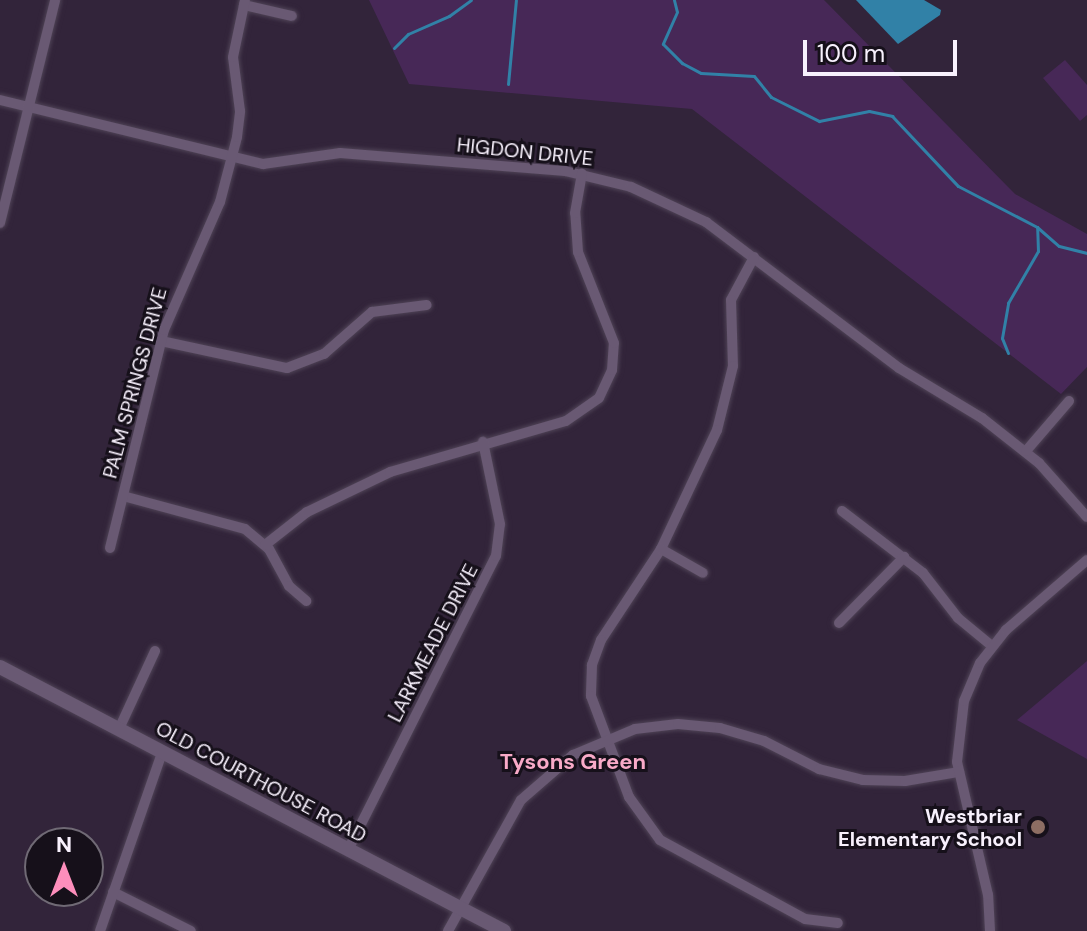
<!DOCTYPE html>
<html>
<head>
<meta charset="utf-8">
<style>
  body { margin:0 }
  #map { position:relative; width:1087px; height:931px; overflow:hidden; background:#32243a; font-family:"DM Sans",sans-serif }
  div>[style] { position:absolute }
  [style*='--x'] { left:calc(var(--x)*1px); top:calc(var(--y)*1px); width:calc(var(--w)*1px); rotate:calc(var(--a)*1deg) }
  .green>* { inset:0; background:#472857 }
  .water>* { inset:0; background:#3181a7 }
  .stream>* { height:3px; margin:-1.5px; padding:0 1.5px; transform-origin:1.5px; border-radius:1.5px; background:#3181a7 }
  .roads { filter:drop-shadow(0 0 2px #4f4356) drop-shadow(0 0 2px #4f4356) }
  .street>* { height:10px; margin:-5px; padding:0 5px; transform-origin:5px; border-radius:5px; background:#695973 }
  .secondary>* { height:14px; margin:-7px; padding:0 7px; transform-origin:7px; border-radius:7px; background:#695973 }
  .dots>* { width:22px; height:22px; translate:-50% -50%; box-sizing:border-box; border:4px solid #16101a; border-radius:50% }
  span { translate:-50% -50%; white-space:nowrap; text-align:center; line-height:1.15; -webkit-text-stroke:6px #16101a; paint-order:stroke }
  .street-label { font-size:20px; color:#f8f1fd }
  .poi-label { font-size:20px; color:#f8f1fd; font-weight:700 }
  .right { translate:-100% -50%; text-align:right }
  .neighbourhood-label { font-size:22px; color:#f9aac8; font-weight:700 }
  .north { position:absolute; left:24px; top:827px; width:80px; height:80px; box-sizing:border-box; background:#16101a; border:2px solid #706a75; border-radius:50%; rotate:0deg; font-size:22px; font-weight:700; line-height:32px; text-align:center; color:#f8f1fd }
  .north::after { content:''; display:block; margin:auto; width:28px; height:36px; background:#fe8ebc; clip-path:polygon(50% 0,100% 100%,50% 72%,0 100%) }
  .scale { position:absolute; left:803px; top:40px; width:154px; height:36px; box-sizing:border-box; border:4px solid #f8f1fd; border-top:0; padding-left:10px; font-size:24px; line-height:28px; white-space:nowrap; color:#f8f1fd; -webkit-text-stroke:6px #16101a; paint-order:stroke }
</style>
</head>
<body>
<div id="map">
  <div class="green">
    <i style="clip-path:polygon(369px 0,824px 0,1015px 194px,1087px 234px,1087px 367px,1061px 394px,692px 109px,409px 84px)"></i>
    <i style="clip-path:polygon(1065px 60px,1087px 85px,1087px 115px,1080px 121px,1043px 78px)"></i>
    <i style="clip-path:polygon(1087px 661px,1087px 759px,1017px 720px)"></i>
  </div>
  <div class="water">
    <i style="clip-path:polygon(856px 0,924px 0,941px 10px,940px 15px,898px 44px)"></i>
  </div>
  <div class="stream">
    <i style="--x:674;--y:0;--w:12;--a:76"></i>
    <i style="--x:677;--y:12;--w:35;--a:114"></i>
    <i style="--x:663;--y:44;--w:27;--a:45"></i>
    <i style="--x:682;--y:63;--w:21;--a:28"></i>
    <i style="--x:701;--y:73;--w:53;--a:3.2"></i>
    <i style="--x:754;--y:76;--w:27;--a:51"></i>
    <i style="--x:771;--y:97;--w:54;--a:26.6"></i>
    <i style="--x:819;--y:121;--w:51;--a:-11.3"></i>
    <i style="--x:869;--y:111;--w:24;--a:12"></i>
    <i style="--x:892;--y:116;--w:96;--a:46.7"></i>
    <i style="--x:958;--y:186;--w:89;--a:27.4"></i>
    <i style="--x:1037;--y:227;--w:29;--a:41"></i>
    <i style="--x:1059;--y:246;--w:29;--a:14"></i>
    <i style="--x:394;--y:48;--w:20;--a:-45"></i>
    <i style="--x:408;--y:34;--w:45;--a:-23.7"></i>
    <i style="--x:449;--y:16;--w:27;--a:-36"></i>
    <i style="--x:508;--y:84;--w:84;--a:-84.6"></i>
    <i style="--x:1008;--y:353;--w:16;--a:-112"></i>
    <i style="--x:1002;--y:338;--w:36;--a:-80"></i>
    <i style="--x:1008;--y:303;--w:60;--a:-60"></i>
    <i style="--x:1038;--y:251;--w:24;--a:-92"></i>
  </div>
  <div class="roads">
    <div class="street">
      <i style="--x:244;--y:5;--w:49;--a:12.9"></i>
      <i style="--x:0;--y:100;--w:271;--a:13.7"></i>
      <i style="--x:263;--y:164;--w:78;--a:-8.1"></i>
      <i style="--x:340;--y:153;--w:226;--a:4.6"></i>
      <i style="--x:565;--y:171;--w:68;--a:13.6"></i>
      <i style="--x:631;--y:187;--w:83;--a:25"></i>
      <i style="--x:706;--y:222;--w:242;--a:37.1"></i>
      <i style="--x:899;--y:368;--w:97;--a:31.1"></i>
      <i style="--x:982;--y:418;--w:73;--a:38.3"></i>
      <i style="--x:1039;--y:463;--w:72;--a:48.4"></i>
      <i style="--x:0;--y:223;--w:230;--a:-76.1"></i>
      <i style="--x:754;--y:257;--w:49;--a:118.1"></i>
      <i style="--x:731;--y:300;--w:66;--a:88.3"></i>
      <i style="--x:733;--y:366;--w:66;--a:104"></i>
      <i style="--x:717;--y:430;--w:132;--a:115.2"></i>
      <i style="--x:661;--y:549;--w:109;--a:123.4"></i>
      <i style="--x:601;--y:640;--w:27;--a:110"></i>
      <i style="--x:592;--y:665;--w:31;--a:92"></i>
      <i style="--x:591;--y:696;--w:108;--a:69.4"></i>
      <i style="--x:629;--y:797;--w:53;--a:54.2"></i>
      <i style="--x:660;--y:840;--w:165;--a:28.6"></i>
      <i style="--x:805;--y:919;--w:33;--a:7"></i>
      <i style="--x:161;--y:341;--w:129;--a:12.1"></i>
      <i style="--x:287;--y:368;--w:40;--a:-21"></i>
      <i style="--x:324;--y:354;--w:64;--a:-41.2"></i>
      <i style="--x:372;--y:312;--w:55;--a:-7.3"></i>
      <i style="--x:1026;--y:451;--w:66;--a:-49.3"></i>
      <i style="--x:123;--y:496;--w:126;--a:15.1"></i>
      <i style="--x:245;--y:529;--w:31;--a:40"></i>
      <i style="--x:269;--y:549;--w:42;--a:61.6"></i>
      <i style="--x:289;--y:586;--w:23;--a:41"></i>
      <i style="--x:842;--y:511;--w:102;--a:37.4"></i>
      <i style="--x:923;--y:573;--w:57;--a:52.1"></i>
      <i style="--x:958;--y:618;--w:44;--a:39.5"></i>
      <i style="--x:265;--y:545;--w:53;--a:-38.2"></i>
      <i style="--x:307;--y:512;--w:92;--a:-25.7"></i>
      <i style="--x:390;--y:472;--w:183;--a:-16.2"></i>
      <i style="--x:566;--y:421;--w:40;--a:-34.9"></i>
      <i style="--x:599;--y:398;--w:31;--a:-65"></i>
      <i style="--x:612;--y:370;--w:27;--a:-86"></i>
      <i style="--x:614;--y:343;--w:98;--a:-111.6"></i>
      <i style="--x:578;--y:252;--w:39;--a:-94"></i>
      <i style="--x:575;--y:213;--w:40;--a:-80"></i>
      <i style="--x:110;--y:548;--w:225;--a:-76.1"></i>
      <i style="--x:164;--y:330;--w:140;--a:-66.4"></i>
      <i style="--x:220;--y:202;--w:67;--a:-75.3"></i>
      <i style="--x:237;--y:137;--w:26;--a:-83"></i>
      <i style="--x:240;--y:111;--w:54;--a:-97.4"></i>
      <i style="--x:233;--y:57;--w:58;--a:-78.1"></i>
      <i style="--x:661;--y:549;--w:48;--a:29.7"></i>
      <i style="--x:839;--y:623;--w:93;--a:-45.4"></i>
      <i style="--x:119;--y:729;--w:86;--a:-65.2"></i>
      <i style="--x:348;--y:850;--w:329;--a:-63.3"></i>
      <i style="--x:496;--y:556;--w:32;--a:-83"></i>
      <i style="--x:500;--y:524;--w:84;--a:-101.7"></i>
      <i style="--x:113;--y:892;--w:87;--a:26.6"></i>
      <i style="--x:100;--y:931;--w:188;--a:-70.8"></i>
      <i style="--x:448;--y:931;--w:150;--a:-60.9"></i>
      <i style="--x:521;--y:800;--w:69;--a:-40.9"></i>
      <i style="--x:573;--y:755;--w:67;--a:-22.8"></i>
      <i style="--x:635;--y:729;--w:43;--a:-6.6"></i>
      <i style="--x:678;--y:724;--w:42;--a:5.4"></i>
      <i style="--x:720;--y:728;--w:46;--a:16.5"></i>
      <i style="--x:764;--y:741;--w:62;--a:27"></i>
      <i style="--x:819;--y:769;--w:45;--a:14"></i>
      <i style="--x:863;--y:780;--w:42;--a:1.4"></i>
      <i style="--x:905;--y:781;--w:55;--a:-9.5"></i>
      <i style="--x:990;--y:931;--w:36;--a:-93"></i>
      <i style="--x:988;--y:895;--w:137;--a:-103.1"></i>
      <i style="--x:957;--y:762;--w:61;--a:-83.5"></i>
      <i style="--x:964;--y:701;--w:41;--a:-67.2"></i>
      <i style="--x:980;--y:663;--w:42;--a:-51.8"></i>
      <i style="--x:1006;--y:630;--w:107;--a:-40.8"></i>
    </div>
    <div class="secondary">
      <i style="--x:0;--y:667;--w:569;--a:27.65"></i>
    </div>
  </div>
  <div class="dots">
    <i style="left:1038px;top:827px;background:#8d6e63"></i>
  </div>
  <div class="street-label">
    <span style="left:525px;top:152px;rotate:6deg">HIGDON DRIVE</span>
    <span style="left:135px;top:383px;rotate:-75deg">PALM SPRINGS DRIVE</span>
    <span style="left:433px;top:643px;rotate:-63deg">LARKMEADE DRIVE</span>
    <span style="left:261px;top:782px;rotate:28deg">OLD COURTHOUSE ROAD</span>
  </div>
  <div class="poi-label">
    <span class="right" style="left:1022px;top:828px">Westbriar<br>Elementary School</span>
  </div>
  <div class="neighbourhood-label">
    <span style="left:573px;top:762px">Tysons Green</span>
  </div>
  <div class="north">N</div>
  <div class="scale">100 m</div>
</div>
</body>
</html>
